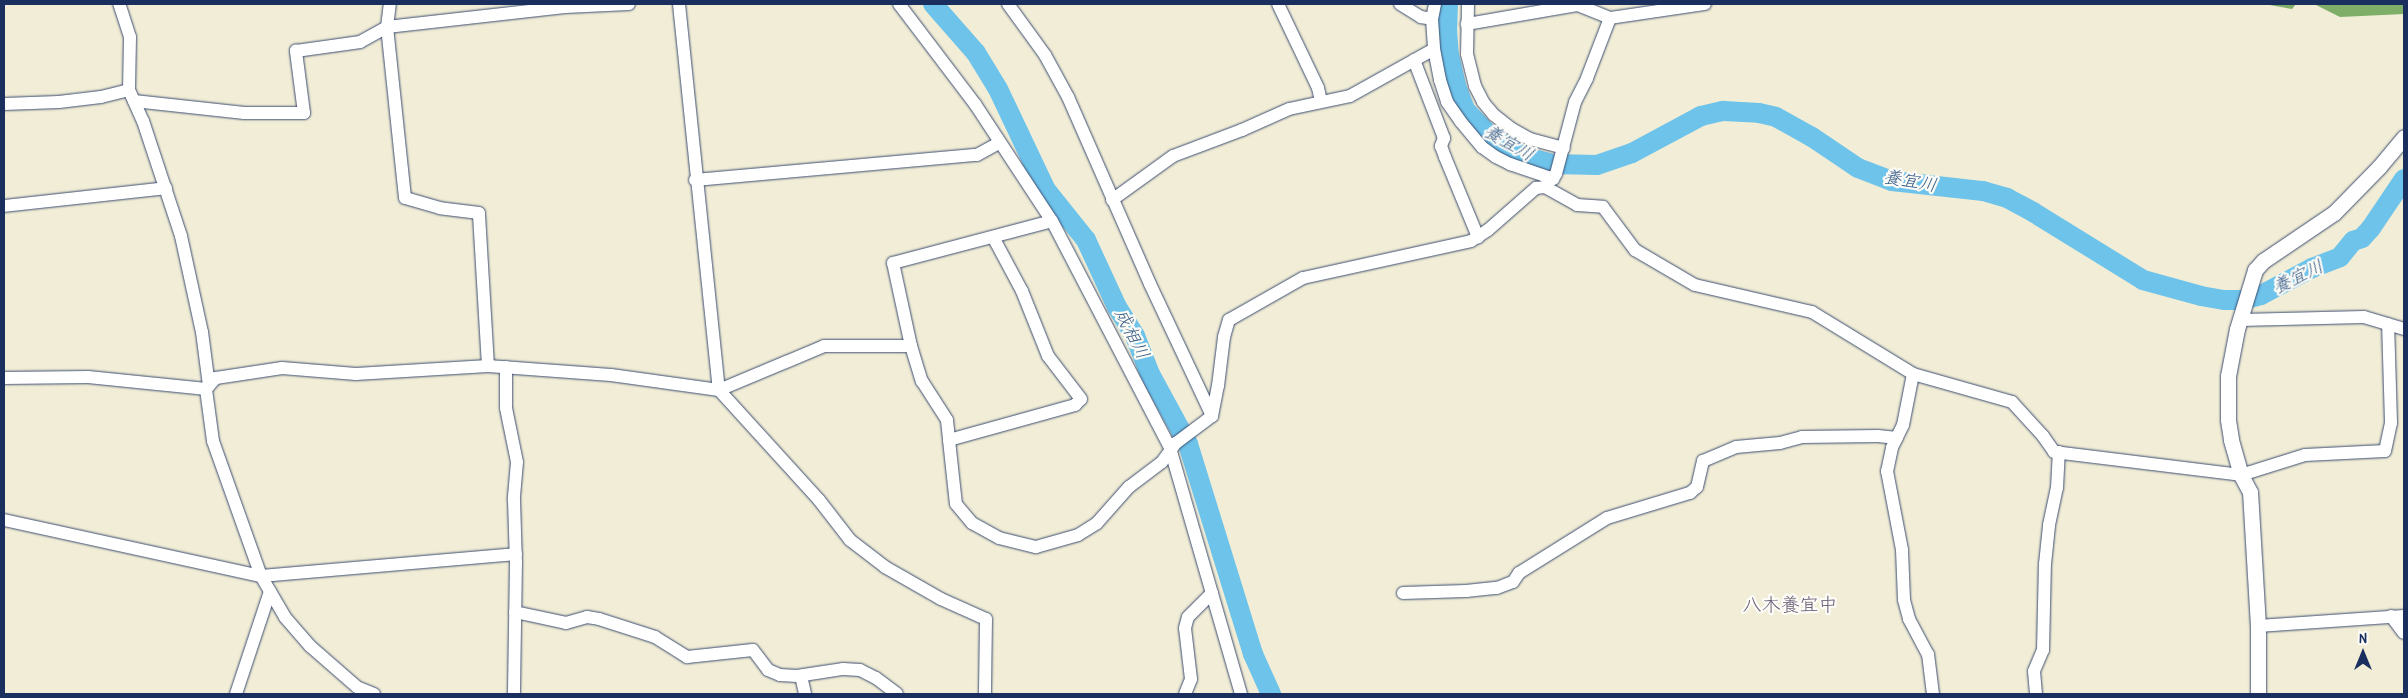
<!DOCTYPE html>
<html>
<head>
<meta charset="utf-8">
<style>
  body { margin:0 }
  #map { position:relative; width:2408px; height:698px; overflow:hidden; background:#f1edd6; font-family:"Patrick Hand","Klee One",sans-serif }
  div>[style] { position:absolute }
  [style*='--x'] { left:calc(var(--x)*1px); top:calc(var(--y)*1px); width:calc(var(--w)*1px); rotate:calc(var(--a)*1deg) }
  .forest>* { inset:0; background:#7eae68 }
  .river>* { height:20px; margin:-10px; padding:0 10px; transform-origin:10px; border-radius:10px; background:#6ec3ea }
  .roads { filter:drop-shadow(0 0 1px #3b4c70) drop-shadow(0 0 1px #3b4c70) }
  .minor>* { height:12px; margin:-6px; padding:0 6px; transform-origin:6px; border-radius:6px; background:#fff }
  .tertiary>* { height:15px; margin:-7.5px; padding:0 7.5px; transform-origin:7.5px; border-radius:7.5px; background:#fff }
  span { translate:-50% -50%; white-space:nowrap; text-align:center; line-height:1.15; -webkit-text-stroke:4.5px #fdfcf7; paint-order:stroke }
  .water-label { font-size:18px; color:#345b88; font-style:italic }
  .quarter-label { font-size:19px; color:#685b75 }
  .frame { position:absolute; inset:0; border:5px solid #1b2f5e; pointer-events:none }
  .north { position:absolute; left:2338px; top:628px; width:50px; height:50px; -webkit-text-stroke:4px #fdfcf7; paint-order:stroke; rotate:0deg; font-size:14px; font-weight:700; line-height:20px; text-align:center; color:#1b2f5e }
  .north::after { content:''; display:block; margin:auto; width:18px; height:22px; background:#1b2f5e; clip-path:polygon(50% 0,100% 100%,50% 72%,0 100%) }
</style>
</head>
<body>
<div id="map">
  <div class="forest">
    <i style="clip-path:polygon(2264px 4px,2404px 4px,2404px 14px,2340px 17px,2314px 4px,2296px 4px,2292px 9px)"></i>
  </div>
  <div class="river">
    <i style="--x:933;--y:4;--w:65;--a:48.7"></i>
    <i style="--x:976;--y:53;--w:42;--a:58.6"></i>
    <i style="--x:998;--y:89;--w:112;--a:64.6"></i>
    <i style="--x:1046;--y:190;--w:64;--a:51.3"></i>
    <i style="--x:1086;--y:240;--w:74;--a:65.2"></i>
    <i style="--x:1117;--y:307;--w:34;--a:58"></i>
    <i style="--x:1135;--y:336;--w:41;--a:68.5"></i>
    <i style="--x:1150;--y:374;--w:80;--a:61.5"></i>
    <i style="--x:1188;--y:444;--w:220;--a:72.8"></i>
    <i style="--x:1253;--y:654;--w:44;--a:65.8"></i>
    <i style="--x:1448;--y:4;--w:25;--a:92"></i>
    <i style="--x:1447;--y:29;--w:26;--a:86"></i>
    <i style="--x:1449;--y:55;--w:32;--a:77"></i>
    <i style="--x:1456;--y:86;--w:26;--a:69"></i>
    <i style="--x:1465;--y:110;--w:29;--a:46"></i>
    <i style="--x:1485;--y:131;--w:26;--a:37"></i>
    <i style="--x:1506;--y:147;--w:22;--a:27"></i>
    <i style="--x:1526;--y:157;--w:27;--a:15"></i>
    <i style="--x:1552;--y:164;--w:45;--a:1.3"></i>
    <i style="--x:1597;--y:165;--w:37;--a:-19"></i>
    <i style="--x:1632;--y:153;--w:78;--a:-28.2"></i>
    <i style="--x:1701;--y:116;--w:23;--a:-13"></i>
    <i style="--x:1723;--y:111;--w:36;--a:3"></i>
    <i style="--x:1759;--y:113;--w:17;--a:13"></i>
    <i style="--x:1776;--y:117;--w:41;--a:29.1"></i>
    <i style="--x:1812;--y:137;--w:55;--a:34"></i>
    <i style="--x:1858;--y:168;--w:36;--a:21"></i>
    <i style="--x:1892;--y:181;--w:92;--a:6.3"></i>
    <i style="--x:1983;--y:191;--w:25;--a:16"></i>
    <i style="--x:2007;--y:198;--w:30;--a:28"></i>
    <i style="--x:2033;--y:212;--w:129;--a:31.7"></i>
    <i style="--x:2143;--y:280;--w:60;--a:15.4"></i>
    <i style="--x:2201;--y:296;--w:23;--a:10"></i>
    <i style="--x:2224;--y:300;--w:19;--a:0"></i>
    <i style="--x:2243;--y:300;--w:19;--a:-16"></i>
    <i style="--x:2261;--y:295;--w:58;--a:-27.9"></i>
    <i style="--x:2312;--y:268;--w:30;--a:-21"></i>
    <i style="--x:2340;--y:257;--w:21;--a:-51"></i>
    <i style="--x:2353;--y:241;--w:9;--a:-18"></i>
    <i style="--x:2362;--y:238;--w:13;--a:-48"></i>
    <i style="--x:2371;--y:228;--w:59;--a:-56"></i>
  </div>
  <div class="roads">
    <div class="minor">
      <i style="--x:679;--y:4;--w:388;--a:84.1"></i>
      <i style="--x:719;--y:390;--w:149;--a:47.7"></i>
      <i style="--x:819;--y:500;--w:51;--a:52.2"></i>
      <i style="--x:850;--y:540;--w:44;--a:37.6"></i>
      <i style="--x:885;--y:567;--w:64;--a:29.7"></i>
      <i style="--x:941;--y:599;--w:49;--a:24"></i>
      <i style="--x:986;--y:619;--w:75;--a:90.8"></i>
      <i style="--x:899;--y:4;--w:126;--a:52.8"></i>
      <i style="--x:975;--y:104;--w:140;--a:56.7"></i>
      <i style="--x:1052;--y:221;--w:256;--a:62.5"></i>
      <i style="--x:1170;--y:448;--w:256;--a:73.9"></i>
      <i style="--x:1008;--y:4;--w:63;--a:54"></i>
      <i style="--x:1045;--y:55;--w:48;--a:61.3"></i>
      <i style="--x:1068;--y:97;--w:204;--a:66.3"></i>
      <i style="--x:1150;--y:284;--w:146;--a:64.8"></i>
      <i style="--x:1278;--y:4;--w:93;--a:64.5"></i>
      <i style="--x:1318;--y:88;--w:13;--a:77"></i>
      <i style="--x:1400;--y:4;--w:25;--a:32"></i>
      <i style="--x:1421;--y:17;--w:11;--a:10"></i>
      <i style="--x:1435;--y:4;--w:15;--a:101"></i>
      <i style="--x:1432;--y:19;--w:30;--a:86"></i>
      <i style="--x:1434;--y:49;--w:32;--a:79"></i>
      <i style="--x:1440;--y:80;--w:23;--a:72"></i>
      <i style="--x:1447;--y:102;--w:24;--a:55"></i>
      <i style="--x:1461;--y:122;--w:33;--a:50"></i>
      <i style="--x:1482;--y:147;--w:17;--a:36"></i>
      <i style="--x:1496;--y:157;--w:16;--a:27"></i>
      <i style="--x:1510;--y:164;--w:46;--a:18.8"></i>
      <i style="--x:1468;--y:4;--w:50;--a:91.1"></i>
      <i style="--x:1467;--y:54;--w:33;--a:76"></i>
      <i style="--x:1475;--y:86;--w:18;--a:63"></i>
      <i style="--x:1483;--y:102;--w:17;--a:50"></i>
      <i style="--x:1494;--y:115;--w:23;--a:38"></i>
      <i style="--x:1512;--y:129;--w:21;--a:29"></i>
      <i style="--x:1530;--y:139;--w:35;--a:15"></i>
      <i style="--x:1610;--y:18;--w:96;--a:-8.4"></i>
      <i style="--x:1414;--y:60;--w:84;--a:69"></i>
      <i style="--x:1444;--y:138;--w:9;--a:111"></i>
      <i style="--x:1441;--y:146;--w:12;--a:70"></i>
      <i style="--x:1445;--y:157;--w:87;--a:67.6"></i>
      <i style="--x:129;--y:90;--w:34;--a:66"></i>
      <i style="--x:143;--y:121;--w:121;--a:71.7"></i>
      <i style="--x:181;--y:236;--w:98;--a:77.7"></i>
      <i style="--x:202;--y:332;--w:54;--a:82.6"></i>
      <i style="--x:134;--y:101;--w:111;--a:6.2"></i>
      <i style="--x:244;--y:113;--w:60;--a:0"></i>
      <i style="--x:304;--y:113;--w:63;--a:-97.4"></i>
      <i style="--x:296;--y:51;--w:65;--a:-8"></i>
      <i style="--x:360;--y:42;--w:31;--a:-29"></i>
      <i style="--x:387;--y:27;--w:23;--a:-83"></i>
      <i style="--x:4;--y:104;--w:55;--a:-2.1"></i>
      <i style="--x:59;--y:102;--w:42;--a:-6.8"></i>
      <i style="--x:101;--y:97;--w:29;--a:-14"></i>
      <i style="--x:129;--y:90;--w:53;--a:-88.9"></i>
      <i style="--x:130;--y:37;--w:35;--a:-108"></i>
      <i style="--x:695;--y:180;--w:283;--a:-5.1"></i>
      <i style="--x:977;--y:155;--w:26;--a:-29"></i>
      <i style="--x:1545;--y:187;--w:37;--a:29"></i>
      <i style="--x:1577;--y:205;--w:26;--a:4"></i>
      <i style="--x:1603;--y:207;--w:54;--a:53.3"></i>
      <i style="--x:1635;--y:250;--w:69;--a:30.3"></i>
      <i style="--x:1695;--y:285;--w:120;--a:13"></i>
      <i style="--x:1812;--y:312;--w:119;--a:31.5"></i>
      <i style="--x:1913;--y:374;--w:103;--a:15.8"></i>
      <i style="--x:2012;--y:402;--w:46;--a:47.6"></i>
      <i style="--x:2043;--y:436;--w:19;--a:55"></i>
      <i style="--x:2054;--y:452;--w:188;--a:7"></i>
      <i style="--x:2241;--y:475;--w:67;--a:-17.4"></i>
      <i style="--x:2305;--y:455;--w:80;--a:-2.9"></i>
      <i style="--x:2385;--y:451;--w:29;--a:-78"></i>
      <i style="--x:2391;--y:423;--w:99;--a:-91.7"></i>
      <i style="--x:1112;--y:200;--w:75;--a:-35.8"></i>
      <i style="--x:1173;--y:156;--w:74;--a:-20.6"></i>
      <i style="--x:1242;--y:130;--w:51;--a:-24.1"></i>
      <i style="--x:1289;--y:109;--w:62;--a:-12"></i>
      <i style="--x:1350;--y:96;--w:96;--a:-29.2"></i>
      <i style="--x:4;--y:206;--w:163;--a:-6.3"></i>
      <i style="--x:2240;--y:320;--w:124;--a:-1.4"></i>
      <i style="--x:2364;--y:317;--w:42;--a:16.7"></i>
      <i style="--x:911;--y:346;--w:37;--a:73"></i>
      <i style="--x:922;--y:381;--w:46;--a:57.3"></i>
      <i style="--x:947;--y:420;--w:20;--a:84"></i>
      <i style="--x:949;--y:440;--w:131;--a:-15.5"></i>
      <i style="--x:1075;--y:405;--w:8;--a:-45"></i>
      <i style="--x:1081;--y:399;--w:54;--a:-127.5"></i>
      <i style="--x:1048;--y:356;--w:70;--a:-111.8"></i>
      <i style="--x:1022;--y:291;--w:61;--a:-118.2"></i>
      <i style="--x:488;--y:366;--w:153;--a:-93.4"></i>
      <i style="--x:479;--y:213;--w:39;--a:-173"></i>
      <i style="--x:440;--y:208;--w:36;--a:-164"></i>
      <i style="--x:405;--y:198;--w:172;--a:-96"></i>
      <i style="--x:387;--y:27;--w:179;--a:-6.4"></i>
      <i style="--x:565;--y:7;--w:64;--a:-2.7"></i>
      <i style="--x:506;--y:367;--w:41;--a:90"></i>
      <i style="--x:506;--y:408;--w:55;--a:78.5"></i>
      <i style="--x:517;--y:462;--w:38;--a:95"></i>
      <i style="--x:514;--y:500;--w:62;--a:88.2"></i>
      <i style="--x:516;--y:562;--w:132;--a:90.9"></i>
      <i style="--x:1913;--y:374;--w:52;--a:101.1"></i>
      <i style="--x:1903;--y:425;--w:25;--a:116"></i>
      <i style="--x:1892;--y:448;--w:24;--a:102"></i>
      <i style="--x:1887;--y:471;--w:80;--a:79.2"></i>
      <i style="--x:1902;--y:550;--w:50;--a:87.7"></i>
      <i style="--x:1904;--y:600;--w:20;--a:75"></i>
      <i style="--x:1909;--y:619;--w:40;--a:62"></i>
      <i style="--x:1928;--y:654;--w:40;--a:82.9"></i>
      <i style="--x:4;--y:378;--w:84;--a:-0.7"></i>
      <i style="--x:88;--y:377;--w:119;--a:5.8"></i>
      <i style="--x:949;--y:440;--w:64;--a:83.8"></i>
      <i style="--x:956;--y:504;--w:25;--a:50"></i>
      <i style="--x:972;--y:523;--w:31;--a:29"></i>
      <i style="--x:999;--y:538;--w:38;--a:14"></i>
      <i style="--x:1036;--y:547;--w:44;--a:-15.9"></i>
      <i style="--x:1078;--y:535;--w:22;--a:-32"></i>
      <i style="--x:1097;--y:523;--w:48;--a:-48.4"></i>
      <i style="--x:1129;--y:487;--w:41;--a:-37.1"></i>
      <i style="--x:1162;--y:462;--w:24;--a:-54"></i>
      <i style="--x:1176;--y:443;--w:45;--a:-36.9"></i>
      <i style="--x:1212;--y:416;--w:31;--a:-79"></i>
      <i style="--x:1218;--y:386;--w:49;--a:-83"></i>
      <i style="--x:1224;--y:337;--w:18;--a:-74"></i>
      <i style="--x:1229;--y:320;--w:85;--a:-29.6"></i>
      <i style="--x:1303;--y:278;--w:172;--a:-12.4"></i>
      <i style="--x:1471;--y:241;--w:20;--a:-33"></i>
      <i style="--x:1488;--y:230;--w:64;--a:-41.2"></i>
      <i style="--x:1536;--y:188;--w:9;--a:-6"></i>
      <i style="--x:1545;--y:187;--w:17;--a:-50"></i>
      <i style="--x:1556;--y:174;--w:74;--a:-75.2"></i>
      <i style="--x:1575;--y:102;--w:27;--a:-63"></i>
      <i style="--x:1587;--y:78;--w:64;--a:-69"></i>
      <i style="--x:1610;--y:18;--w:35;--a:-158"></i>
      <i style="--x:1577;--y:5;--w:112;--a:170.2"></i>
      <i style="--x:4;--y:520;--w:263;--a:12.3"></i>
      <i style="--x:261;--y:576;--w:256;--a:-4.9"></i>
      <i style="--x:1403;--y:593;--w:63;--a:-1.8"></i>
      <i style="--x:1466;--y:591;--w:31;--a:-6"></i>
      <i style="--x:1497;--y:588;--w:17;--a:-21"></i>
      <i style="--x:1513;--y:582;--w:11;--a:-56"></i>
      <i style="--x:1519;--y:573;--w:104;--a:-32"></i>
      <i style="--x:1607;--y:518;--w:87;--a:-16.8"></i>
      <i style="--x:1690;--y:493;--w:9;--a:-41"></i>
      <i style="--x:1697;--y:487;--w:27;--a:-77"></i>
      <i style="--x:1703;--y:461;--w:36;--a:-23"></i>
      <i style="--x:1736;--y:447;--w:44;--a:-5.2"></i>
      <i style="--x:1780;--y:443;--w:23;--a:-15"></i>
      <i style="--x:1802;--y:437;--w:76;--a:-0.8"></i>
      <i style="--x:1878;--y:436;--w:19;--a:6"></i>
      <i style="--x:515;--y:612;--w:52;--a:12.2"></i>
      <i style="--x:566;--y:623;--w:22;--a:-16"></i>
      <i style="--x:587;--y:617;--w:12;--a:9"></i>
      <i style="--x:599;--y:619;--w:59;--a:17.8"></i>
      <i style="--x:655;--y:637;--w:38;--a:32"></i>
      <i style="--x:687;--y:657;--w:66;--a:-6.1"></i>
      <i style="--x:753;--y:650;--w:25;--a:53"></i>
      <i style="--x:768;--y:670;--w:13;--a:23"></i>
      <i style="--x:780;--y:675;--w:17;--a:3"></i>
      <i style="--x:797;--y:676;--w:47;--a:-8.7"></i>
      <i style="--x:843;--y:669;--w:17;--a:3"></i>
      <i style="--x:860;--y:670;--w:18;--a:27"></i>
      <i style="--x:876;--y:678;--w:26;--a:37"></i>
      <i style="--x:2391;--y:616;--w:21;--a:53"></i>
      <i style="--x:2258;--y:626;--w:146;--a:-3.9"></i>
      <i style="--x:801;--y:676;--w:18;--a:77"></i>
      <i style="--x:236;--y:694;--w:108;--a:-71.7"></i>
      <i style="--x:374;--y:694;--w:18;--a:-158"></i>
      <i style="--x:357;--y:687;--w:62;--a:-138.9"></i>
      <i style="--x:310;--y:646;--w:38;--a:-131"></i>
      <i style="--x:285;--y:617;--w:48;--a:-120.3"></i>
      <i style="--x:261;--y:576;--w:143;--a:-109.6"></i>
      <i style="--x:213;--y:441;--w:52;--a:-97.7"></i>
      <i style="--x:206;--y:389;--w:15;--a:-48"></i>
      <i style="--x:216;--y:378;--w:67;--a:-8.6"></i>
      <i style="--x:282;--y:368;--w:74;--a:4.6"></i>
      <i style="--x:356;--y:374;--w:132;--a:-3.5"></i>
      <i style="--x:488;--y:366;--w:123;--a:4.2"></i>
      <i style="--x:611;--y:375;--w:109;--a:7.9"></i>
      <i style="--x:719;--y:390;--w:114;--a:-22.7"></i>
      <i style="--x:824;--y:346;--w:87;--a:0"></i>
      <i style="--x:911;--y:346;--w:85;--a:-102.2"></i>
      <i style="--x:893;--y:263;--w:164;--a:-14.8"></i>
      <i style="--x:1185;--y:694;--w:16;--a:-68"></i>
      <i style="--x:1191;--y:679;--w:51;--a:-96.7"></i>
      <i style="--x:1185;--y:628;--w:11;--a:-75"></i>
      <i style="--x:1188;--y:617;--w:34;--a:-45"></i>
      <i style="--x:2036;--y:694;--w:23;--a:-95"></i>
      <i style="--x:2034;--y:671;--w:23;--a:-67"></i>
      <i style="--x:2043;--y:650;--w:86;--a:-88.7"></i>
      <i style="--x:2045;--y:564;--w:39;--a:-84"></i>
      <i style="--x:2049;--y:525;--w:38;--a:-78"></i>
      <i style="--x:2057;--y:488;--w:36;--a:-87"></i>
    </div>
    <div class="tertiary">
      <i style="--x:2258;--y:694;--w:68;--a:-90"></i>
      <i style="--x:2258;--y:626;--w:134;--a:-93.4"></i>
      <i style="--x:2250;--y:492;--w:19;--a:-118"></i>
      <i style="--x:2241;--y:475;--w:37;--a:-106"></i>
      <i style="--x:2231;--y:439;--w:20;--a:-99"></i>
      <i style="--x:2228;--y:419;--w:43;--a:-90"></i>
      <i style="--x:2228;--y:376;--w:48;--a:-79.2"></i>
      <i style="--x:2237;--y:329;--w:62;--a:-73"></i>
      <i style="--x:2255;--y:270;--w:12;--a:-48"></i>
      <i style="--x:2263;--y:261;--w:86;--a:-34.1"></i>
      <i style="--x:2334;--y:213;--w:64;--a:-45.6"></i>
      <i style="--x:2379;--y:167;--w:39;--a:-50"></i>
    </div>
  </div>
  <div class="water-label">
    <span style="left:1509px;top:143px;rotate:30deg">養宜川</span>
    <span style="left:1910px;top:181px;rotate:10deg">養宜川</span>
    <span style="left:2298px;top:277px;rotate:-26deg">養宜川</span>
    <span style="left:1132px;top:334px;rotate:63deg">成相川</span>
  </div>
  <div class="quarter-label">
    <span style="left:1790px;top:605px">八木養宜中</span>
  </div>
  <div class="frame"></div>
  <div class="north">N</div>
</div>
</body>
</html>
